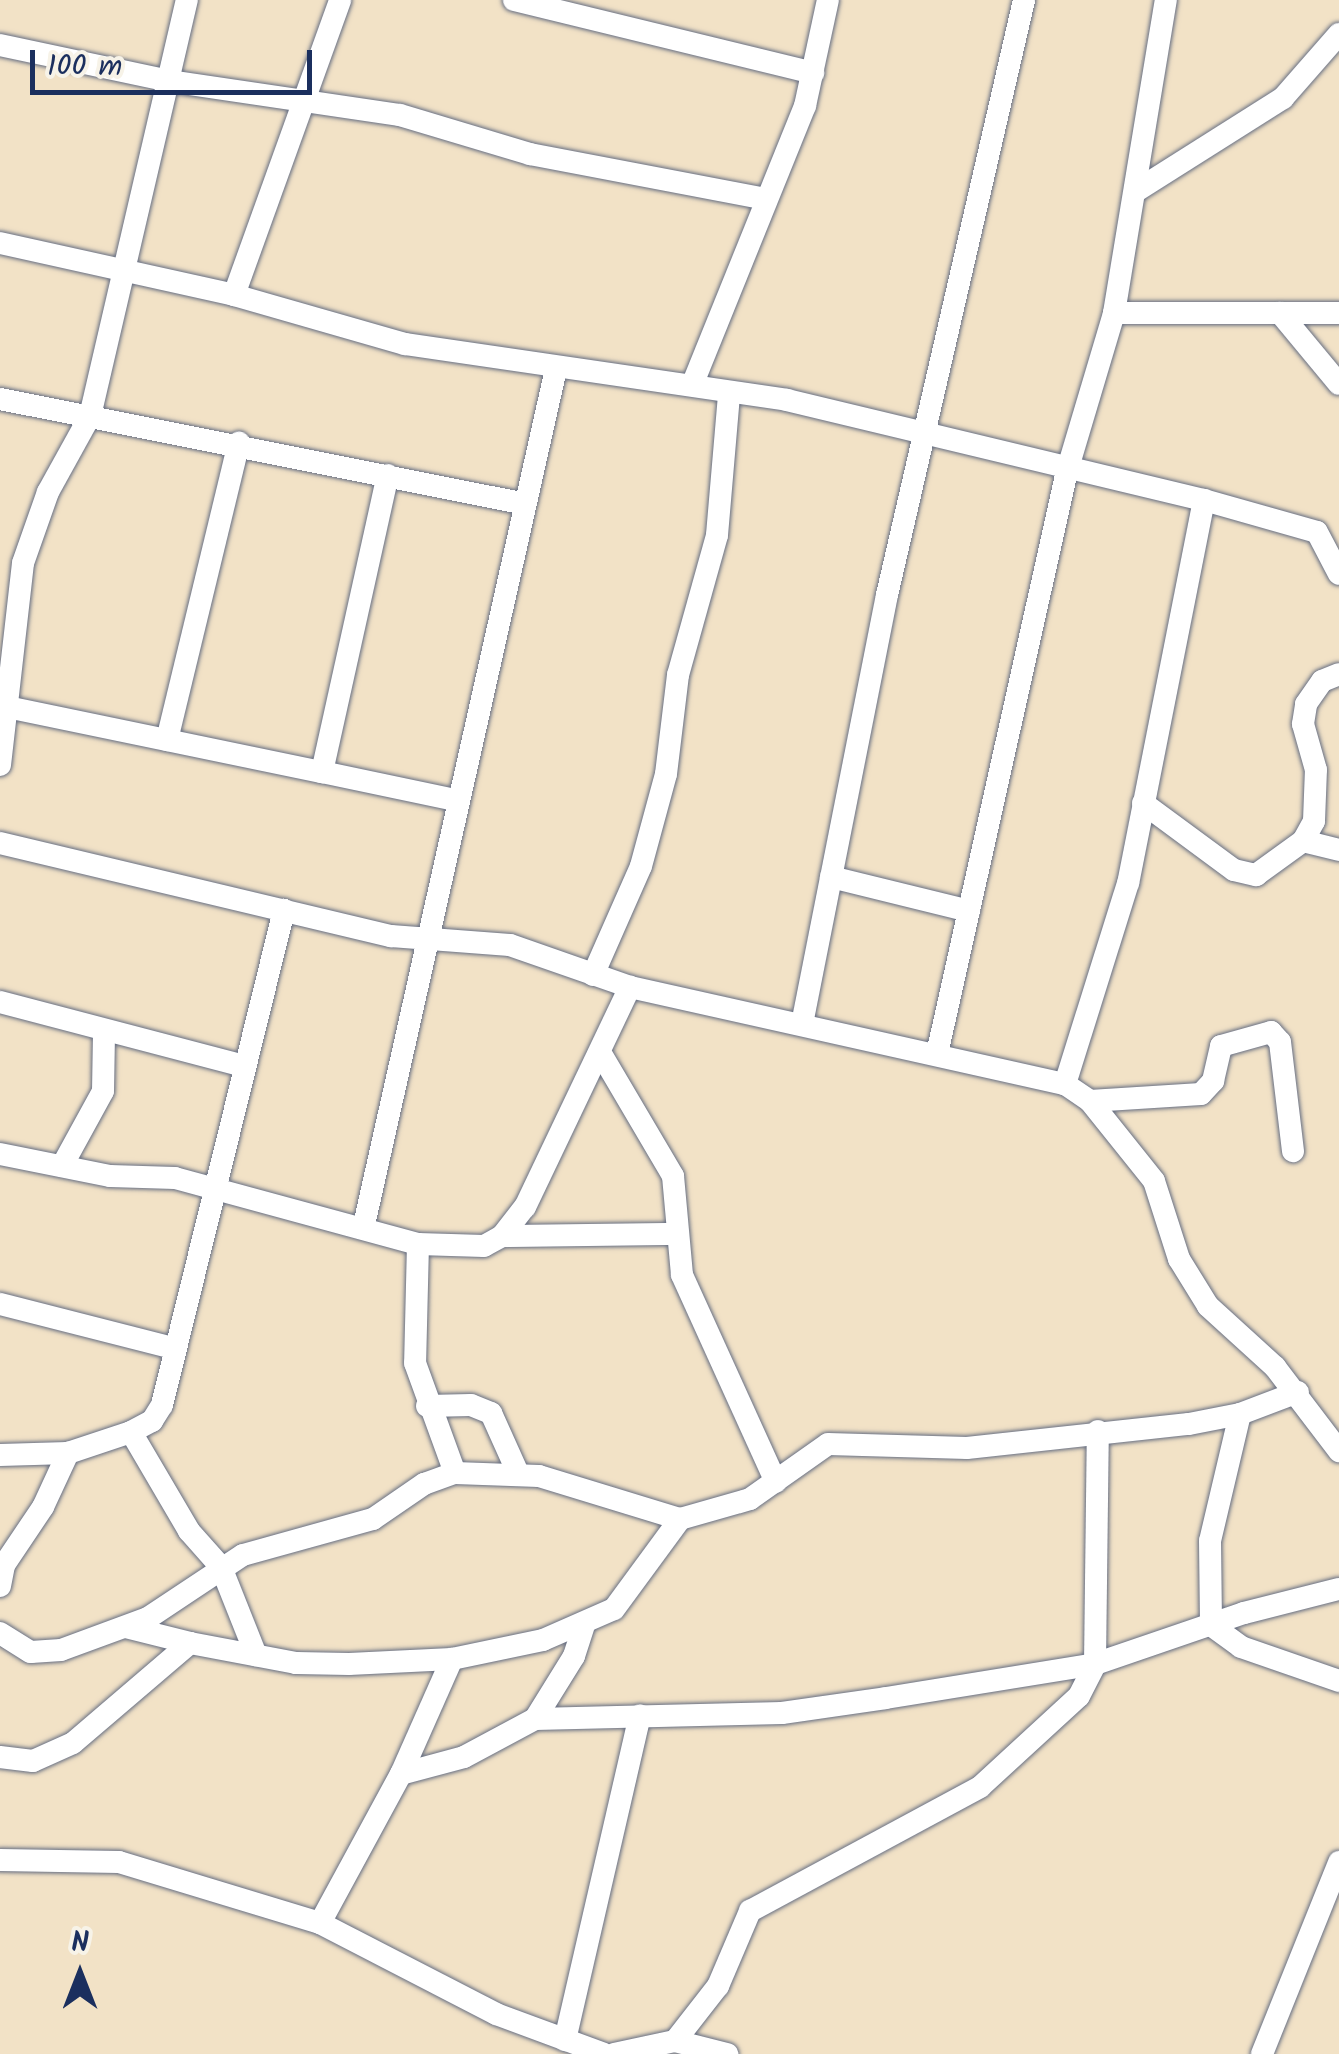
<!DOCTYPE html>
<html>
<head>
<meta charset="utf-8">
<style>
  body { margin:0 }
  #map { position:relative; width:1339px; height:2054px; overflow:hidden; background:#f2e2c6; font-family:Kalam,sans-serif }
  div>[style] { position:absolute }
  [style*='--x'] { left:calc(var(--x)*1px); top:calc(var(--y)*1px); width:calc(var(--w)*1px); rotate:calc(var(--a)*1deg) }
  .roads { filter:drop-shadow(0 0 2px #666e82) drop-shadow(0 0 2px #666e82) }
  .minor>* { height:22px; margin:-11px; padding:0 11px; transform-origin:11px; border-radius:11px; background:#fff }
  span { translate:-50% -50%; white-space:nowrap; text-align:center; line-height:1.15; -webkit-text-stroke:8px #f7f3e8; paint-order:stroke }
  .north { position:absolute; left:30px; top:1924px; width:100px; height:100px; -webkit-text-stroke:8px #f7f3e8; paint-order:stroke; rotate:0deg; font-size:28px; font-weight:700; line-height:40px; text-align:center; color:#1b2f5e }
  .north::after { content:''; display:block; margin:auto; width:35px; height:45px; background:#1b2f5e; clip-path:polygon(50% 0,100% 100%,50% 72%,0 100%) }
  .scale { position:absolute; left:30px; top:50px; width:282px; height:45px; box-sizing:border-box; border:5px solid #1b2f5e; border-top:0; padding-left:12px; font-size:30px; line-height:35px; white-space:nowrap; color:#1b2f5e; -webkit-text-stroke:8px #f7f3e8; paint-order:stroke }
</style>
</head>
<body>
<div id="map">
  <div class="roads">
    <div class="minor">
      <i style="--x:514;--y:0;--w:308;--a:13.7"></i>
      <i style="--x:0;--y:45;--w:173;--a:12"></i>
      <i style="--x:169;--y:81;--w:233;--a:8.4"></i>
      <i style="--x:400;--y:115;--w:136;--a:16.7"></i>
      <i style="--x:530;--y:154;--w:240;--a:10.8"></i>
      <i style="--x:1136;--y:191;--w:174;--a:-32.3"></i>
      <i style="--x:1283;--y:98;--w:85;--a:-48.8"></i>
      <i style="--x:0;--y:243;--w:240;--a:12.5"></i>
      <i style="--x:234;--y:295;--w:178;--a:16"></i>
      <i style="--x:405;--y:344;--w:386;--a:8.3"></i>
      <i style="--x:787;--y:400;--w:429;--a:13.5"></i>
      <i style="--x:1204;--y:500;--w:390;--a:101.2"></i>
      <i style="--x:1128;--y:883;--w:211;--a:107.4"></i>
      <i style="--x:234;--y:295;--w:313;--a:-70.2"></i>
      <i style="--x:1114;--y:313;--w:225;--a:0"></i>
      <i style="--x:1280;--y:313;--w:92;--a:50.3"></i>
      <i style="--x:693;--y:383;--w:299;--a:-68"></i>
      <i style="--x:805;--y:106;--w:108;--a:-77.8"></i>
      <i style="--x:0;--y:399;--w:536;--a:11.29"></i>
      <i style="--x:1204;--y:500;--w:117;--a:15.8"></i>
      <i style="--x:1317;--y:532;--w:47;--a:62.4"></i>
      <i style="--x:7;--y:707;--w:322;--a:11.7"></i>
      <i style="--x:322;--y:772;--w:304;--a:-77.5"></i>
      <i style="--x:167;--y:740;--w:306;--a:-76.4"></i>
      <i style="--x:0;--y:765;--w:203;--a:-83.5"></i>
      <i style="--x:23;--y:563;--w:75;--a:-70.6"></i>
      <i style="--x:48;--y:492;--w:87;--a:-61.1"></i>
      <i style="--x:90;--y:416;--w:427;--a:-76.9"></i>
      <i style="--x:322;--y:772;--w:136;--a:11.9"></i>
      <i style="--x:1143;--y:803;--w:113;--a:36.4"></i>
      <i style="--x:1234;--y:870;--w:23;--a:13"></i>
      <i style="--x:1256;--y:875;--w:58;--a:-35.9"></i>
      <i style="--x:1303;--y:841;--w:23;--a:-61"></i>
      <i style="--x:1314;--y:821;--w:51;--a:-87.8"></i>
      <i style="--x:1316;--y:770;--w:48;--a:-105.8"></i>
      <i style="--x:1303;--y:724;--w:20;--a:-81"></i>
      <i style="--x:1306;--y:704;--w:28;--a:-55"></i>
      <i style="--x:1322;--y:681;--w:18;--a:-22"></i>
      <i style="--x:1303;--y:841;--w:37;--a:14"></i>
      <i style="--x:0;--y:843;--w:402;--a:13.4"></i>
      <i style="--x:391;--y:936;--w:119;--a:4.3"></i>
      <i style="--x:510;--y:945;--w:127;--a:19.3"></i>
      <i style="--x:630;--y:987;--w:446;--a:12.6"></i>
      <i style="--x:1065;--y:1084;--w:30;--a:34"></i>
      <i style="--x:1090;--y:1101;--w:102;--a:51.3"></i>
      <i style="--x:1154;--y:1181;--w:82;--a:72.2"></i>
      <i style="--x:1179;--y:1259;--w:55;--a:58.3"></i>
      <i style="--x:1208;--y:1306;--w:91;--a:42.3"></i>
      <i style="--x:1275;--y:1367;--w:106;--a:52.7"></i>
      <i style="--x:831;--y:877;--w:142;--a:13.8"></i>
      <i style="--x:593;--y:975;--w:119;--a:-66.2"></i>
      <i style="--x:641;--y:866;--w:95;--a:-74.8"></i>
      <i style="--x:666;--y:774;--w:100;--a:-83.1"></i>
      <i style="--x:678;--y:675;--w:145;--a:-74.4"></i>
      <i style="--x:717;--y:535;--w:141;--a:-85.1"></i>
      <i style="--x:0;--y:1002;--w:252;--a:14.7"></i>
      <i style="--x:802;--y:1024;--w:437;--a:-78.8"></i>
      <i style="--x:887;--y:595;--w:611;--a:-77.03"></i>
      <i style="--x:600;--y:1052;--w:144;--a:59.5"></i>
      <i style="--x:673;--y:1176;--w:99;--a:84.8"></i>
      <i style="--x:682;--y:1275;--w:227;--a:65.6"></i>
      <i style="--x:937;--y:1054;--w:597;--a:-77.43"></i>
      <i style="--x:1067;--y:471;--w:165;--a:-73.4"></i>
      <i style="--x:1114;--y:313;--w:317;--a:-80.6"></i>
      <i style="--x:1090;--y:1101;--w:111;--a:-3.6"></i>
      <i style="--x:1201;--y:1094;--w:18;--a:-47"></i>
      <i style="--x:1213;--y:1081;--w:36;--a:-77"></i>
      <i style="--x:1221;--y:1046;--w:52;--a:-15.6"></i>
      <i style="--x:1271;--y:1032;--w:13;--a:48"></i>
      <i style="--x:1280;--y:1042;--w:110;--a:83.2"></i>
      <i style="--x:0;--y:1154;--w:112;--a:11.3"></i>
      <i style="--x:110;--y:1176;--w:65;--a:1.8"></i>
      <i style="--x:175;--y:1178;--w:252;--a:15.2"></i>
      <i style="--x:418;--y:1244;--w:66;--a:1.7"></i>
      <i style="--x:484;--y:1246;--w:21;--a:-29"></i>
      <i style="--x:502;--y:1236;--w:37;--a:-52"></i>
      <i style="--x:525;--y:1207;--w:244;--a:-64.5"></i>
      <i style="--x:62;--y:1166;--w:85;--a:-61.3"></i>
      <i style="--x:103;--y:1091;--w:59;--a:-89"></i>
      <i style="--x:364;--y:1225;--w:877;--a:-77.36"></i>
      <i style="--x:502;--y:1236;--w:172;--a:-0.7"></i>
      <i style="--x:418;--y:1244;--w:119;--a:91.4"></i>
      <i style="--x:415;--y:1363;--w:117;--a:70"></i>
      <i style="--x:0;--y:1304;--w:178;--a:14.3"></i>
      <i style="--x:427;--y:1406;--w:44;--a:-1.3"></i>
      <i style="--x:471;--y:1405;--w:22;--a:22"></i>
      <i style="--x:491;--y:1413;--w:66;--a:65.8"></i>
      <i style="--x:1240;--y:1414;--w:130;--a:103.3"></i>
      <i style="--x:1210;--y:1541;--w:84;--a:89.3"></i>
      <i style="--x:1211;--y:1625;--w:37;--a:36"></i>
      <i style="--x:1241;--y:1647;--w:104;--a:19.1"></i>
      <i style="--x:131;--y:1432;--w:24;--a:-28"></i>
      <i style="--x:152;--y:1421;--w:19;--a:-58"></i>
      <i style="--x:162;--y:1405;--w:510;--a:-76.15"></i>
      <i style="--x:0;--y:1455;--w:68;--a:-1.7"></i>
      <i style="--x:68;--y:1453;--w:66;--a:-18.4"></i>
      <i style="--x:131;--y:1432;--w:115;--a:59.6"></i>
      <i style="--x:189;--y:1531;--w:48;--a:48.4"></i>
      <i style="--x:221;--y:1567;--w:95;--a:68.3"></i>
      <i style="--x:0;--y:1586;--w:21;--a:-79"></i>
      <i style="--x:4;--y:1565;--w:70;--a:-56.1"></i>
      <i style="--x:43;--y:1507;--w:60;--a:-65.2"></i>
      <i style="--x:0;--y:1633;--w:36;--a:32"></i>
      <i style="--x:31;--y:1652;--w:30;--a:-4"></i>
      <i style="--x:61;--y:1650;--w:93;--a:-20.2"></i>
      <i style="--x:148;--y:1618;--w:114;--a:-33.6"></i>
      <i style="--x:243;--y:1555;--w:135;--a:-15.5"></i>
      <i style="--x:373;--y:1519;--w:62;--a:-34.5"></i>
      <i style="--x:424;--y:1484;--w:33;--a:-20"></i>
      <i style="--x:455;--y:1473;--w:84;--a:2"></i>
      <i style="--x:539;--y:1476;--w:147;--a:17"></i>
      <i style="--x:680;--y:1519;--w:73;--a:-15.9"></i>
      <i style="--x:750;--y:1499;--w:95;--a:-35.2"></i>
      <i style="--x:828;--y:1444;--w:139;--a:1.6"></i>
      <i style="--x:967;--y:1448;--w:223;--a:-6.2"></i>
      <i style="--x:1189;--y:1424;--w:52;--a:-11.1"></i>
      <i style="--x:1240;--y:1414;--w:62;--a:-20.8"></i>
      <i style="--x:190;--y:1643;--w:108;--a:10.7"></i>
      <i style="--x:296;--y:1663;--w:53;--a:1.1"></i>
      <i style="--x:349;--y:1664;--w:103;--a:-2.8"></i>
      <i style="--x:452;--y:1659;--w:93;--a:-11.8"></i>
      <i style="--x:543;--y:1640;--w:77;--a:-23.6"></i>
      <i style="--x:614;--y:1609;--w:112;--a:-53.7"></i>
      <i style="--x:535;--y:1719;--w:74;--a:-58.2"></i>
      <i style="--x:574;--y:1656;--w:33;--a:-72"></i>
      <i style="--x:0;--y:1757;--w:33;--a:7"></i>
      <i style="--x:33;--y:1761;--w:44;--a:-24.2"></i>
      <i style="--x:73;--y:1743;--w:154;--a:-40.5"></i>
      <i style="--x:190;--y:1643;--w:66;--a:-166"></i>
      <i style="--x:401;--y:1774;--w:126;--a:-66.1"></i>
      <i style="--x:0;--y:1860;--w:119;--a:1"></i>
      <i style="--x:119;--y:1862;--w:210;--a:16.9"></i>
      <i style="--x:320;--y:1923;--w:198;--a:27.3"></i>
      <i style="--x:496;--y:2014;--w:115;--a:20.3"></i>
      <i style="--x:320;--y:1923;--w:170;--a:-61.5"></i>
      <i style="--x:401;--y:1774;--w:65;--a:-15.1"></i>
      <i style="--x:464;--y:1757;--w:81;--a:-28.2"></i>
      <i style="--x:535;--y:1719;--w:247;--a:-1.4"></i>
      <i style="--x:782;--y:1713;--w:105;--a:-8.2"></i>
      <i style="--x:886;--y:1698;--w:212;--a:-9.2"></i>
      <i style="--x:1095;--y:1664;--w:157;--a:-18.9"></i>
      <i style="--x:1244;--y:1613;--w:98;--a:-14.2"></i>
      <i style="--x:565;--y:2040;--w:333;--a:-77"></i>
      <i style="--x:675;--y:2041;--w:70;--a:-52"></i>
      <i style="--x:718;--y:1986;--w:82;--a:-66.9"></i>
      <i style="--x:750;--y:1911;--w:261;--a:-28.3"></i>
      <i style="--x:980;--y:1787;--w:134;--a:-42.6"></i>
      <i style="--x:1079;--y:1696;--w:36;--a:-63"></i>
      <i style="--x:1095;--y:1664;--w:233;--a:-89.3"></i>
      <i style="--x:614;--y:2054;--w:62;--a:-12"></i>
      <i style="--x:675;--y:2041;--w:54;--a:14"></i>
      <i style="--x:1262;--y:2054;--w:207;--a:-68.1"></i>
    </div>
  </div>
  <div class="north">N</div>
  <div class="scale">100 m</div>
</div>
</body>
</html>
